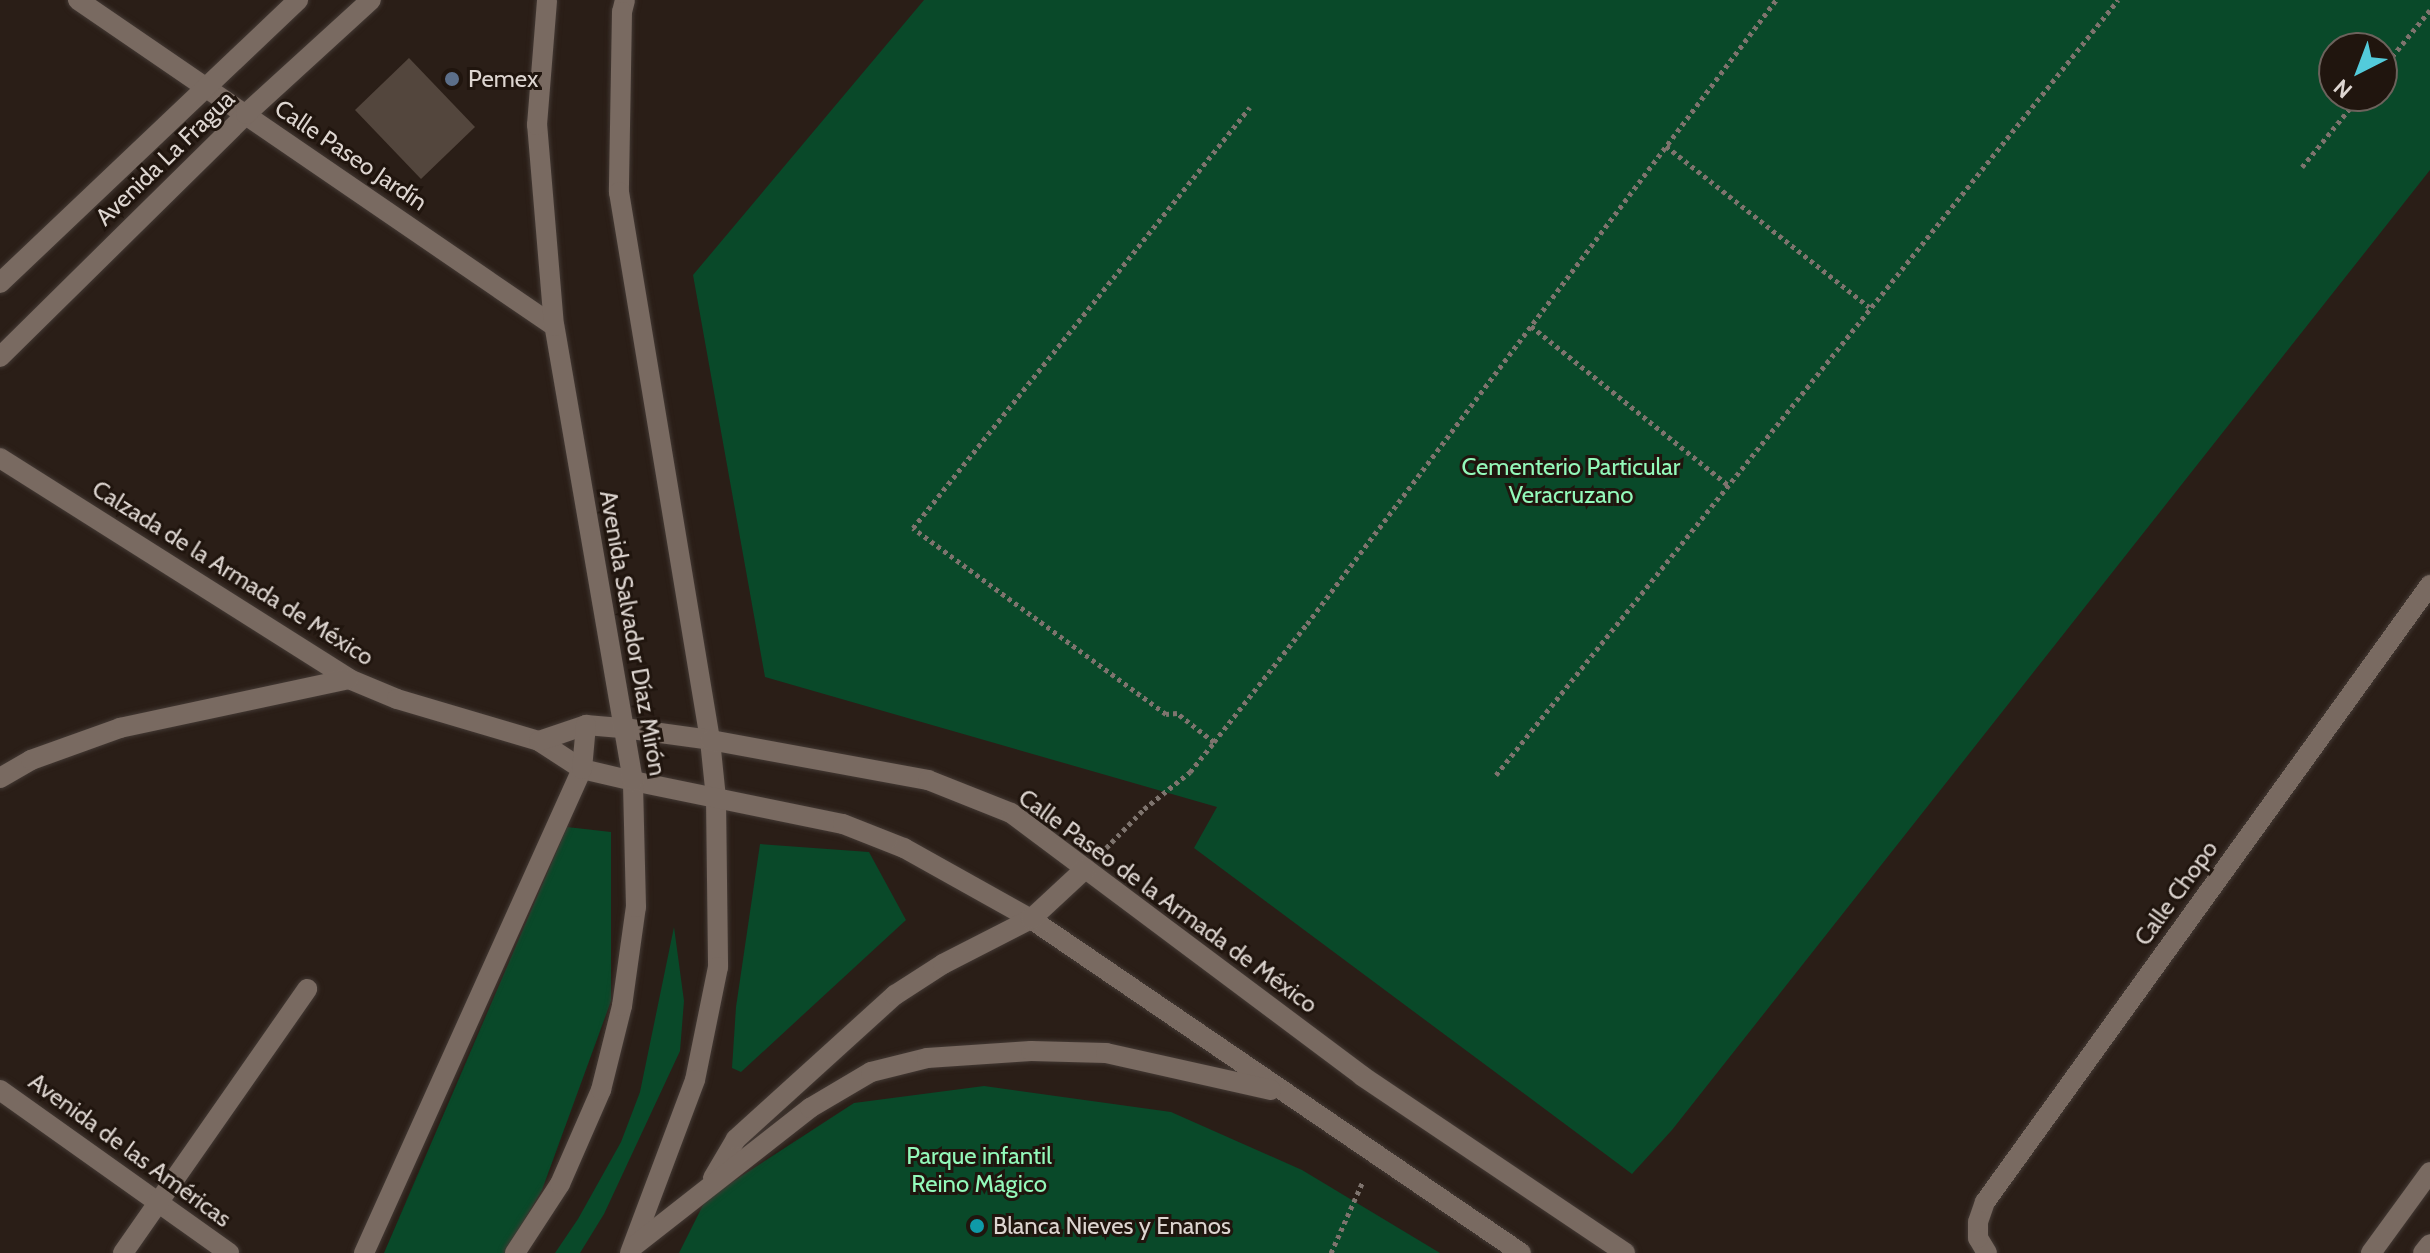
<!DOCTYPE html>
<html>
<head>
<meta charset="utf-8">
<style>
  body { margin:0 }
  #map { position:relative; width:2430px; height:1253px; overflow:hidden; background:#2a1e17; font-family:Cabin,sans-serif }
  div>[style] { position:absolute }
  [style*='--x'] { left:calc(var(--x)*1px); top:calc(var(--y)*1px); width:calc(var(--w)*1px); rotate:calc(var(--a)*1deg) }
  .green>* { inset:0; background:#094929 }
  .building>* { inset:0; background:#53463d }
  .path>* { height:5px; margin-top:-2.5px; transform-origin:0; background:repeating-linear-gradient(90deg,#7e746e 0 4px,transparent 0 8px) }
  .roads { filter:drop-shadow(0 0 2px #433934) drop-shadow(0 0 2px #433934) }
  .minor>* { height:20px; margin:-10px; padding:0 10px; transform-origin:10px; border-radius:10px; background:#796a61 }
  .tertiary>* { height:20px; margin:-10px; padding:0 10px; transform-origin:10px; border-radius:10px; background:#796a61 }
  .secondary>* { height:20px; margin:-10px; padding:0 10px; transform-origin:10px; border-radius:10px; background:#796a61 }
  .dots>* { width:22px; height:22px; translate:-50% -50%; box-sizing:border-box; border:4px solid #20150e; border-radius:50% }
  span { translate:-50% -50%; white-space:nowrap; text-align:center; line-height:1.15; -webkit-text-stroke:6px #20150e; paint-order:stroke }
  .poi-label { font-size:24px; color:#ddd5d0 }
  .left { translate:0 -50%; text-align:left }
  .street-label { font-size:24px; color:#ddd5d0 }
  .park-label { font-size:24px; color:#93f9ba }
  .north { position:absolute; left:2318px; top:32px; width:80px; height:80px; box-sizing:border-box; background:#20150e; border:2px solid #6c625c; border-radius:50%; rotate:222deg; font-size:22px; font-weight:700; line-height:32px; text-align:center; color:#ddd5d0 }
  .north::after { content:''; display:block; margin:auto; width:28px; height:36px; background:#53cbdb; clip-path:polygon(50% 0,100% 100%,50% 72%,0 100%) }
</style>
</head>
<body>
<div id="map">
  <div class="green">
    <i style="clip-path:polygon(evenodd,924px 0,2430px 0,2430px 170px,1672px 1130px,1632px 1174px,1194px 848px,1217px 807px,765px 677px,693px 275px,924px 0,2334px 48px,2382px 48px,2382px 96px,2334px 96px,2334px 48px)"></i>
    <i style="clip-path:polygon(567px 827px,611px 832px,611px 1001px,542px 1190px,505px 1253px,384px 1253px)"></i>
    <i style="clip-path:polygon(760px 844px,869px 852px,906px 920px,741px 1072px,732px 1068px,736px 1007px)"></i>
    <i style="clip-path:polygon(674px 927px,684px 1001px,680px 1051px,604px 1214px,580px 1253px,555px 1253px,578px 1219px,621px 1142px,640px 1092px)"></i>
    <i style="clip-path:polygon(984px 1086px,1171px 1112px,1302px 1170px,1440px 1253px,679px 1253px,706px 1199px,854px 1103px)"></i>
  </div>
  <div class="building">
    <i style="clip-path:polygon(409px 58px,475px 127px,421px 179px,355px 110px)"></i>
  </div>
  <div class="path">
    <i style="--x:2382;--y:69;--w:76;--a:-50.9"></i>
    <i style="--x:1666;--y:146;--w:259;--a:38.4"></i>
    <i style="--x:2302;--y:167;--w:92;--a:-50.8"></i>
    <i style="--x:1531;--y:326;--w:252;--a:38.9"></i>
    <i style="--x:1214;--y:742;--w:47;--a:-141.9"></i>
    <i style="--x:1177;--y:713;--w:11;--a:175"></i>
    <i style="--x:1166;--y:714;--w:314;--a:-143.7"></i>
    <i style="--x:913;--y:528;--w:539;--a:-51.32"></i>
    <i style="--x:1496;--y:775;--w:994;--a:-51.25"></i>
    <i style="--x:1106;--y:848;--w:54;--a:-45.7"></i>
    <i style="--x:1144;--y:809;--w:59;--a:-38.8"></i>
    <i style="--x:1190;--y:772;--w:38;--a:-51"></i>
    <i style="--x:1214;--y:742;--w:150;--a:-51.8"></i>
    <i style="--x:1307;--y:624;--w:781;--a:-53.07"></i>
    <i style="--x:1331;--y:1253;--w:79;--a:-66"></i>
  </div>
  <div class="roads">
    <div class="minor">
      <i style="--x:78;--y:0;--w:577;--a:34.41"></i>
      <i style="--x:0;--y:458;--w:413;--a:32.3"></i>
      <i style="--x:349;--y:679;--w:52;--a:22.6"></i>
      <i style="--x:397;--y:699;--w:148;--a:16.5"></i>
      <i style="--x:539;--y:741;--w:51;--a:33.1"></i>
      <i style="--x:582;--y:769;--w:52;--a:13.2"></i>
      <i style="--x:539;--y:741;--w:50;--a:-18.8"></i>
      <i style="--x:586;--y:725;--w:38;--a:5"></i>
      <i style="--x:0;--y:778;--w:36;--a:-30"></i>
      <i style="--x:31;--y:760;--w:95;--a:-19.8"></i>
      <i style="--x:120;--y:728;--w:234;--a:-12.1"></i>
      <i style="--x:0;--y:1090;--w:281;--a:35.4"></i>
      <i style="--x:123;--y:1253;--w:322;--a:-55.1"></i>
      <i style="--x:364;--y:1253;--w:531;--a:-65.75"></i>
      <i style="--x:582;--y:769;--w:44;--a:-84.8"></i>
      <i style="--x:1987;--y:1253;--w:17;--a:-121"></i>
      <i style="--x:1978;--y:1238;--w:16;--a:-90"></i>
      <i style="--x:1978;--y:1222;--w:21;--a:-71"></i>
      <i style="--x:1985;--y:1202;--w:761;--a:-54.2"></i>
    </div>
    <div class="tertiary">
      <i style="--x:0;--y:283;--w:411;--a:-43.5"></i>
      <i style="--x:0;--y:357;--w:346;--a:-44.6"></i>
      <i style="--x:246;--y:114;--w:169;--a:-42.4"></i>
    </div>
    <div class="secondary">
      <i style="--x:625;--y:0;--w:12;--a:104"></i>
      <i style="--x:622;--y:12;--w:180;--a:91"></i>
      <i style="--x:619;--y:192;--w:556;--a:80.57"></i>
      <i style="--x:710;--y:740;--w:58;--a:84.1"></i>
      <i style="--x:716;--y:798;--w:169;--a:89.3"></i>
      <i style="--x:718;--y:967;--w:115;--a:101.5"></i>
      <i style="--x:695;--y:1080;--w:185;--a:110.6"></i>
      <i style="--x:624;--y:728;--w:87;--a:7.9"></i>
      <i style="--x:710;--y:740;--w:222;--a:10.4"></i>
      <i style="--x:928;--y:780;--w:89;--a:21.7"></i>
      <i style="--x:1011;--y:813;--w:439;--a:36.8"></i>
      <i style="--x:1362;--y:1076;--w:317;--a:33.9"></i>
      <i style="--x:633;--y:781;--w:214;--a:11.6"></i>
      <i style="--x:843;--y:824;--w:66;--a:21.5"></i>
      <i style="--x:904;--y:848;--w:145;--a:29.2"></i>
      <i style="--x:1031;--y:919;--w:593;--a:34.28"></i>
      <i style="--x:713;--y:1178;--w:45;--a:-59.5"></i>
      <i style="--x:736;--y:1139;--w:215;--a:-42.2"></i>
      <i style="--x:895;--y:995;--w:57;--a:-32.9"></i>
      <i style="--x:943;--y:964;--w:99;--a:-27.1"></i>
      <i style="--x:1031;--y:919;--w:74;--a:-42.8"></i>
      <i style="--x:634;--y:1246;--w:224;--a:-38.1"></i>
      <i style="--x:810;--y:1108;--w:71;--a:-30.5"></i>
      <i style="--x:871;--y:1072;--w:58;--a:-14"></i>
      <i style="--x:927;--y:1058;--w:104;--a:-3.9"></i>
      <i style="--x:1031;--y:1051;--w:75;--a:1.5"></i>
      <i style="--x:1106;--y:1053;--w:169;--a:12.6"></i>
      <i style="--x:515;--y:1253;--w:82;--a:-56.9"></i>
      <i style="--x:560;--y:1184;--w:103;--a:-66.4"></i>
      <i style="--x:601;--y:1090;--w:87;--a:-76"></i>
      <i style="--x:622;--y:1006;--w:100;--a:-82"></i>
      <i style="--x:636;--y:907;--w:126;--a:-91.4"></i>
      <i style="--x:633;--y:781;--w:462;--a:-99.8"></i>
      <i style="--x:554;--y:326;--w:202;--a:-94.8"></i>
      <i style="--x:537;--y:125;--w:125;--a:-85.4"></i>
      <i style="--x:2371;--y:1253;--w:100;--a:-53.9"></i>
      <i style="--x:2423;--y:1253;--w:11;--a:-52"></i>
    </div>
  </div>
  <div class="dots">
    <i style="left:452px;top:79px;background:#5c6f8a"></i>
    <i style="left:977px;top:1226px;background:#0f9aa8"></i>
  </div>
  <div class="poi-label">
    <span class="left" style="left:468px;top:79px">Pemex</span>
    <span class="left" style="left:993px;top:1226px">Blanca Nieves y Enanos</span>
  </div>
  <div class="street-label">
    <span style="left:351px;top:155px;rotate:34deg">Calle Paseo Jardín</span>
    <span style="left:165px;top:158px;rotate:-44deg">Avenida La Fragua</span>
    <span style="left:233px;top:573px;rotate:32deg">Calzada de la Armada de México</span>
    <span style="left:633px;top:633px;rotate:80deg">Avenida Salvador Díaz Mirón</span>
    <span style="left:2176px;top:893px;rotate:-54deg">Calle Chopo</span>
    <span style="left:1168px;top:901px;rotate:36deg">Calle Paseo de la Armada de México</span>
    <span style="left:130px;top:1150px;rotate:36deg">Avenida de las Américas</span>
  </div>
  <div class="park-label">
    <span style="left:1571px;top:481px">Cementerio Particular<br>Veracruzano</span>
    <span style="left:979px;top:1170px">Parque infantil<br>Reino Mágico</span>
  </div>
  <div class="north">N</div>
</div>
</body>
</html>
